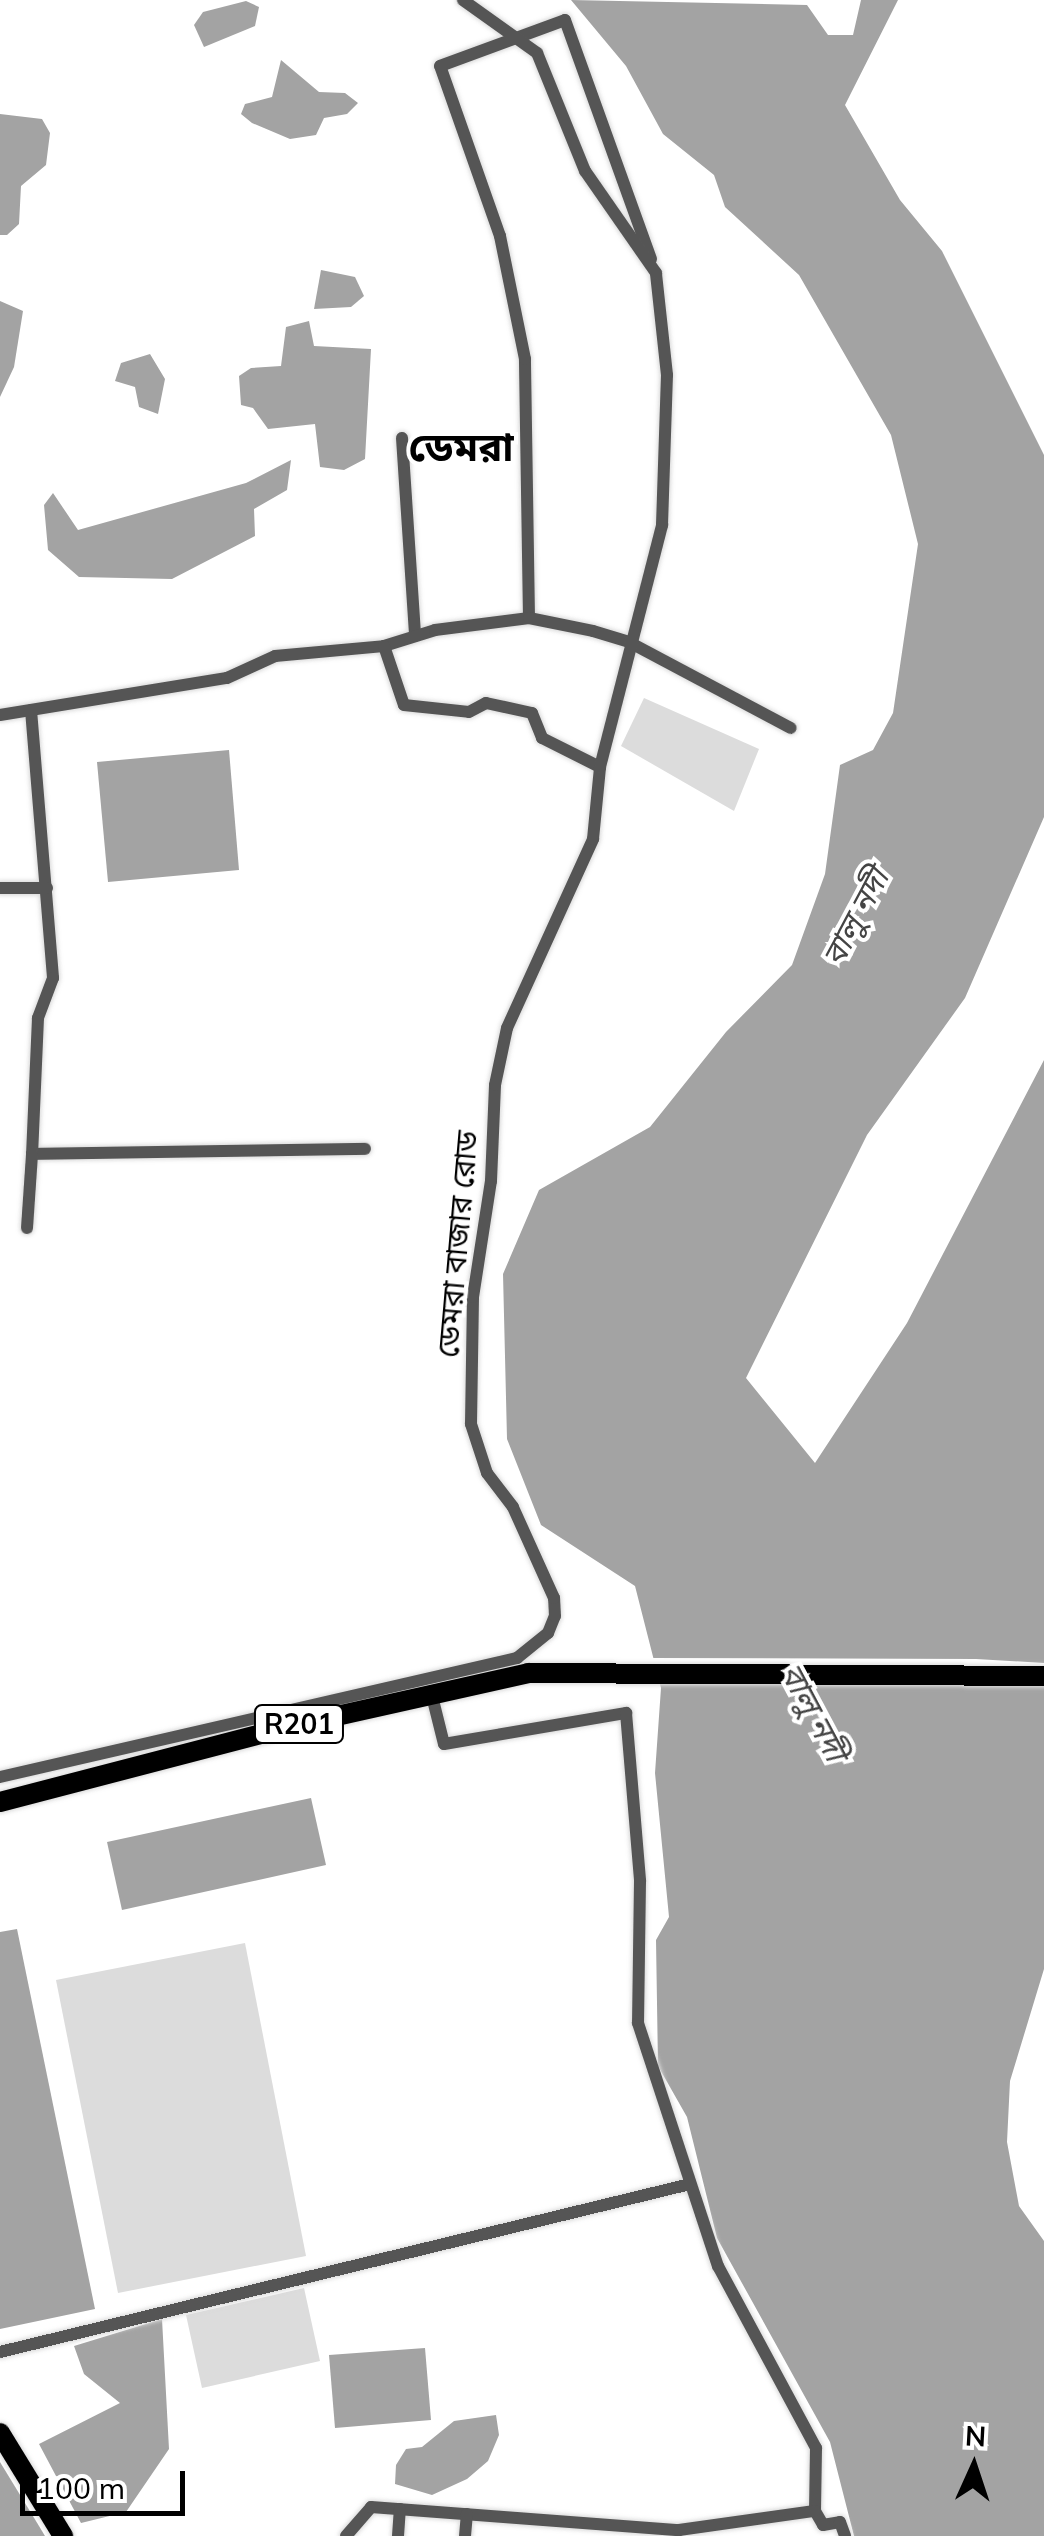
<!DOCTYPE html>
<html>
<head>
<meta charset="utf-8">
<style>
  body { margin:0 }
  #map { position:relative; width:1044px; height:2536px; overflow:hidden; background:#fff; font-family:Mulish,"Noto Sans Bengali",sans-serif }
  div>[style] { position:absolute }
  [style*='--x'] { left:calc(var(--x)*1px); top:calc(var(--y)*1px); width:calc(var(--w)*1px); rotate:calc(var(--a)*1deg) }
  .green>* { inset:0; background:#dcdcdc }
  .water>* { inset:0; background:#a3a3a3 }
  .pier>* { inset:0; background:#fff }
  .roads { filter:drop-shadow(0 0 2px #dbdbdb) drop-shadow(0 0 2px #dbdbdb) }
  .minor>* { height:12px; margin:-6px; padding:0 6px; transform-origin:6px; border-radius:6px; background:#555 }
  .primary>* { height:20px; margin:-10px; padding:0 10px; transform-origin:10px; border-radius:10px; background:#000 }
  span { translate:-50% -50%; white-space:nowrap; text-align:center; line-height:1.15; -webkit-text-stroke:8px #fff; paint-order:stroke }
  .shield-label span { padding:2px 8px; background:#fff; border:2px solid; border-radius:8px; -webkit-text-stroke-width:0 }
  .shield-label { font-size:28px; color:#000; font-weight:700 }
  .street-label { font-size:30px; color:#000 }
  .water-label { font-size:32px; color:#444; font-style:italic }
  .district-label { font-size:40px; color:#000; font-weight:700 }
  .north { position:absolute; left:924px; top:2416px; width:100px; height:100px; -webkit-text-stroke:8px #fff; paint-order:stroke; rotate:3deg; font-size:28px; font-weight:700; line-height:40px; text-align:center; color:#000 }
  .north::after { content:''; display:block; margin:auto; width:35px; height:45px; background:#000; clip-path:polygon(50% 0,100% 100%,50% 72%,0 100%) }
  .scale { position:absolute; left:20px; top:2471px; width:165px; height:45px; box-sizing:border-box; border:5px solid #000; border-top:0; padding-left:12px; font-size:30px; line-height:35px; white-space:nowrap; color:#000; -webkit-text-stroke:8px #fff; paint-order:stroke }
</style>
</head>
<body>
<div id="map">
  <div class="green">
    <i style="clip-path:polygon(644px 698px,759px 749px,734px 811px,621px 746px)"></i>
    <i style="clip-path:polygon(245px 1943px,306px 2256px,118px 2293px,56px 1980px)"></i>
    <i style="clip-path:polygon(304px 2288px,320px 2361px,202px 2388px,186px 2315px)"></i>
  </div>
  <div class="water">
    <i style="clip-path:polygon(571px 0,807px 5px,828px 35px,853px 35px,861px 0,898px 0,845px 105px,900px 200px,942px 251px,1044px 455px,1044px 817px,965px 998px,867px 1135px,746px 1378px,815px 1463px,907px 1323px,1044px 1060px,1044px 1969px,1010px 2081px,1007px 2142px,1019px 2206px,1044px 2241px,1044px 2536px,854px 2536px,830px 2442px,717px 2238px,687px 2117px,658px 2066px,656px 1940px,669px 1917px,655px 1773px,661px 1688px,635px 1586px,541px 1525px,507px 1439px,503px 1274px,539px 1190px,650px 1127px,726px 1032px,792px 965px,825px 874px,840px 765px,873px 750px,893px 713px,918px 544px,891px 435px,799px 275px,725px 207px,714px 175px,663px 134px,626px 66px)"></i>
    <i style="clip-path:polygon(246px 1px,259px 7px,255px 26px,204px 47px,194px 25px,203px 12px)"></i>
    <i style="clip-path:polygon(281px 60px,319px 92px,345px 93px,358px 103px,347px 114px,324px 118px,316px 135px,290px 139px,252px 123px,241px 114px,245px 104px,272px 97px)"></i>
    <i style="clip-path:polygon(0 114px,42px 119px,50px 133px,46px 165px,21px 186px,19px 224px,7px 235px,0 235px)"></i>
    <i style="clip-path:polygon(321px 270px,355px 277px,364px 296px,351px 307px,314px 309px)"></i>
    <i style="clip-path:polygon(0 301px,23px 311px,14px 367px,0 397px)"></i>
    <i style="clip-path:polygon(309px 321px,314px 346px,371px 349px,365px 459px,344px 470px,320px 467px,315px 424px,268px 429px,253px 408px,241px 405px,239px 376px,251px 368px,281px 366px,286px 327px)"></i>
    <i style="clip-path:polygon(150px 354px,165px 379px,158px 414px,139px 407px,135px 387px,115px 381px,121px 363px)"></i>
    <i style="clip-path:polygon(291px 460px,287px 490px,254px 509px,255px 536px,172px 579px,79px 577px,48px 550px,44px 505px,53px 493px,78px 530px,246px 483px)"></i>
    <i style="clip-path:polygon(229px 750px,239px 870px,108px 882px,97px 762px)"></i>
    <i style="clip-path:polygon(311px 1798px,326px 1865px,122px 1910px,107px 1842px)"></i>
    <i style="clip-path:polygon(17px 1929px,95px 2309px,0 2329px,0 1932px)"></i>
    <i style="clip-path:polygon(162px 2319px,169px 2449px,126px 2512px,81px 2523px,39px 2444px,120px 2403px,84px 2374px,74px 2346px)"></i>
    <i style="clip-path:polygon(425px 2348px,431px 2420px,335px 2428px,329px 2355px)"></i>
    <i style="clip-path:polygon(496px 2415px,499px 2435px,488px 2461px,467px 2479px,432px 2495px,395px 2484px,396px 2465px,406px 2449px,422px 2447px,454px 2421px)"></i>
    <i style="clip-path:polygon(0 2462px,39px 2526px,45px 2536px,0 2536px)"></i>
  </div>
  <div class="pier">
    <i style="clip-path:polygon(650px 1658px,976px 1659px,1044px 1663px,1044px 1679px,653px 1675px)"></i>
  </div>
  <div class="roads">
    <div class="minor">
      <i style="--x:402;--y:438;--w:198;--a:86.2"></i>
      <i style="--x:529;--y:618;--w:259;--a:-90.9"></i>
      <i style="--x:525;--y:359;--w:126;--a:-101.5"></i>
      <i style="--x:500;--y:236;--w:180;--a:-109.4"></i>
      <i style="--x:440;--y:66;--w:133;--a:-20.2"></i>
      <i style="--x:565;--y:20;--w:254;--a:70.2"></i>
      <i style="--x:384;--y:646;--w:53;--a:-17.4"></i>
      <i style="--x:435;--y:630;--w:95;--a:-7.3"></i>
      <i style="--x:529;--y:618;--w:65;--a:11.5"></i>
      <i style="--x:593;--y:631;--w:38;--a:17"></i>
      <i style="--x:629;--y:642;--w:183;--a:28"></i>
      <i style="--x:31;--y:710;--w:269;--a:85.3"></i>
      <i style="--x:53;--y:978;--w:43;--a:110.6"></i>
      <i style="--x:38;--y:1018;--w:136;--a:92.5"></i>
      <i style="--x:32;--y:1154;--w:333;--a:-0.9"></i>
      <i style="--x:0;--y:715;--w:230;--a:-9.3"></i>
      <i style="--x:227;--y:678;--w:53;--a:-24.6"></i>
      <i style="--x:275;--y:656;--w:109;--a:-5.2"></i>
      <i style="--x:384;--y:646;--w:62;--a:71.3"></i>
      <i style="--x:404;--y:705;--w:65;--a:6.1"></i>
      <i style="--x:469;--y:712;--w:19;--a:-28"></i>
      <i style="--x:486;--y:703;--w:47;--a:12.3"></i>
      <i style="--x:532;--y:713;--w:27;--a:68"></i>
      <i style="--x:542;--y:738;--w:65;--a:26.6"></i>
      <i style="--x:0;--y:888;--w:47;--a:0"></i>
      <i style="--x:27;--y:1228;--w:74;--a:-86.1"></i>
      <i style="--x:434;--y:1704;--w:41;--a:76"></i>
      <i style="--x:444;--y:1744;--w:185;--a:-9.7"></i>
      <i style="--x:626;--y:1713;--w:169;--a:85.2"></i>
      <i style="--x:640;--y:1881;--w:142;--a:90.8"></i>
      <i style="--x:638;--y:2023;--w:256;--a:71.8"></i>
      <i style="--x:718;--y:2266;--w:207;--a:61.7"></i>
      <i style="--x:816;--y:2448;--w:63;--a:90.9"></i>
      <i style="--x:815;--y:2511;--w:16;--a:60"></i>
      <i style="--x:823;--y:2525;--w:17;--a:-10"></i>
      <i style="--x:840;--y:2522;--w:15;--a:70"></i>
      <i style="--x:0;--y:1777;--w:531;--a:-12.96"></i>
      <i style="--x:517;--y:1658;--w:40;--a:-39"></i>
      <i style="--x:548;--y:1633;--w:18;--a:-68"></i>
      <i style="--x:555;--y:1616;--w:18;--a:-93"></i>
      <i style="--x:554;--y:1598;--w:100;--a:-114.3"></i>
      <i style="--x:513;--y:1507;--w:43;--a:-127.4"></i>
      <i style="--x:487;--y:1473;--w:52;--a:-108.1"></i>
      <i style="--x:471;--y:1424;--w:127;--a:-89.1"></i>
      <i style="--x:473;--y:1297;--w:117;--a:-81.2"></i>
      <i style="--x:491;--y:1181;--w:96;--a:-87.6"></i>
      <i style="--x:495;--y:1085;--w:58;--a:-78.1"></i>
      <i style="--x:507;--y:1028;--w:208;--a:-65.5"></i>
      <i style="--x:593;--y:839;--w:72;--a:-84.4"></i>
      <i style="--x:600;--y:767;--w:250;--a:-75.6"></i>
      <i style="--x:662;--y:525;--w:150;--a:-88.1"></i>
      <i style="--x:667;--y:375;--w:103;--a:-96.2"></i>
      <i style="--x:656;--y:273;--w:124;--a:-124.8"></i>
      <i style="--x:585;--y:171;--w:127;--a:-112.1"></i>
      <i style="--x:537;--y:53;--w:91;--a:-144.4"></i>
      <i style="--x:0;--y:2352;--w:710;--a:-13.68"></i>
      <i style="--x:346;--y:2536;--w:38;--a:-49"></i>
      <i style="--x:371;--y:2507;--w:309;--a:4.3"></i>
      <i style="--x:679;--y:2530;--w:137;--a:-8"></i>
      <i style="--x:398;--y:2536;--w:27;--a:-86"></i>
      <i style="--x:465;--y:2536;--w:22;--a:-85"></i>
    </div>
    <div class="primary">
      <i style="--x:0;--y:1802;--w:306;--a:-14.6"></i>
      <i style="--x:296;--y:1725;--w:238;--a:-12.6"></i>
      <i style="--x:528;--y:1673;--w:516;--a:0.33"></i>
      <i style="--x:0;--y:2433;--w:121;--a:58.5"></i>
    </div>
  </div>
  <div class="shield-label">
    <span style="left:299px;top:1724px">R201</span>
  </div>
  <div class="street-label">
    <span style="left:457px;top:1244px;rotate:-85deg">ডেমরা বাজার রোড</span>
  </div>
  <div class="water-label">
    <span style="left:855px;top:917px;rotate:-62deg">বালু নদী</span>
    <span style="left:814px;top:1712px;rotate:62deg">বালু নদী</span>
  </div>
  <div class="district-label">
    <span style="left:461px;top:446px">ডেমরা</span>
  </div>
  <div class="north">N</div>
  <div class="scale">100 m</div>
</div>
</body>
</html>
